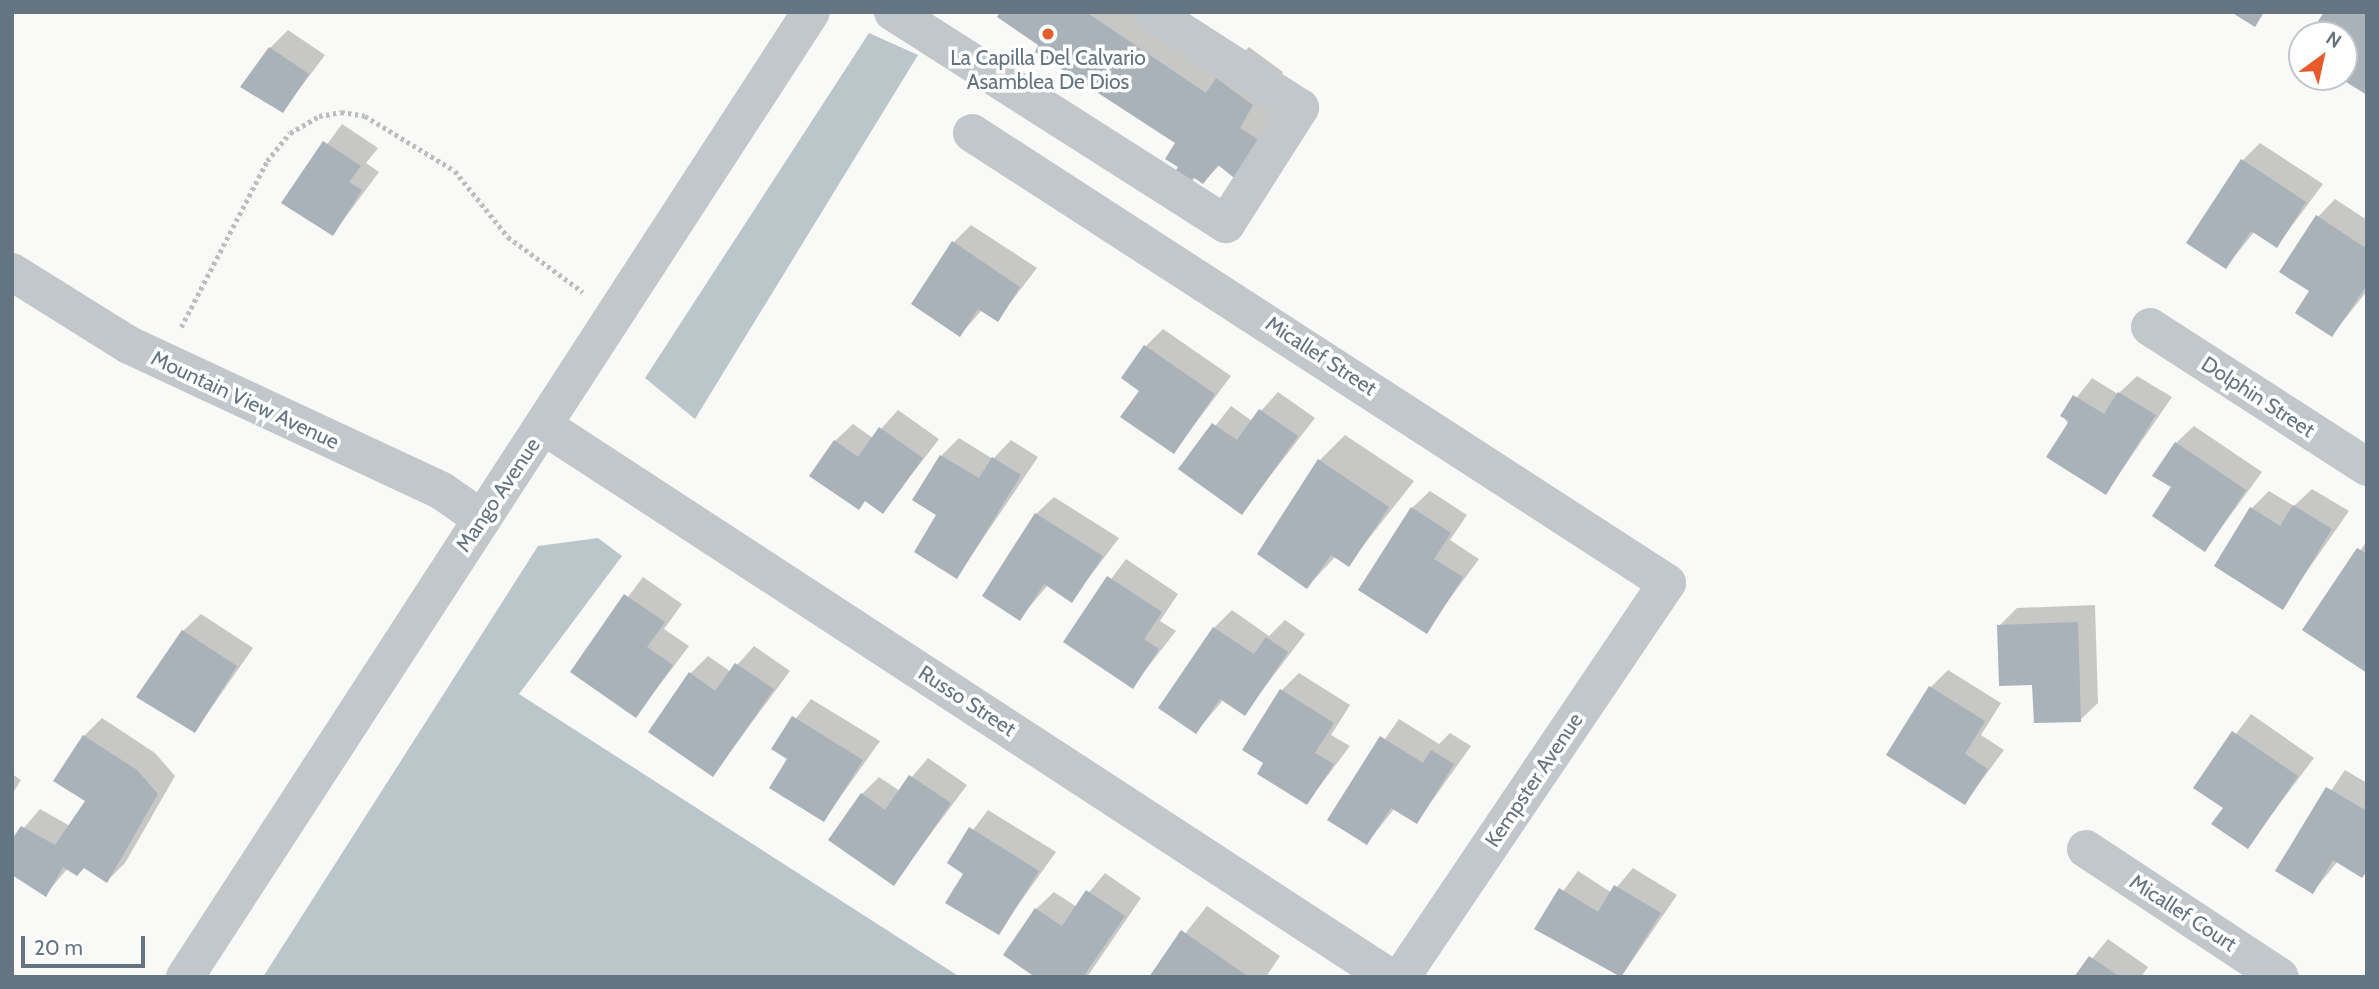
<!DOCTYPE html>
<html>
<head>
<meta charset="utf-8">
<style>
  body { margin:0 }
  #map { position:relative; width:2379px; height:989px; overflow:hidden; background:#f9f9f7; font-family:Cabin,sans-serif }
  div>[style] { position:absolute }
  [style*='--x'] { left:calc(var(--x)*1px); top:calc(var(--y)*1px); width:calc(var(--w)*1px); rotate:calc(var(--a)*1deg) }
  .water>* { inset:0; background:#bbc6cb }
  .shadow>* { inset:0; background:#0003 }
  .building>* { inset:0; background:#a9b2b8 }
  .path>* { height:4.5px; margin-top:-2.25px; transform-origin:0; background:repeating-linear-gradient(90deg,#babec1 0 3.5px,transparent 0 7px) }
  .minor>* { height:38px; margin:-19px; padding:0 19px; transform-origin:19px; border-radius:19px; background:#c2c7cb }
  .dots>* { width:19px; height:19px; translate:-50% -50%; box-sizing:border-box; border:4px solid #fff; border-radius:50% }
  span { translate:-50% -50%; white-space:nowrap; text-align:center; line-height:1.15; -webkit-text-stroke:7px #fff; paint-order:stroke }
  .poi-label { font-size:21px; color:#647482 }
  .street-label { font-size:21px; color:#647482 }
  .frame { position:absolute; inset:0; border:14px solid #647482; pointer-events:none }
  .north { position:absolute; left:2288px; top:21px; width:70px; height:70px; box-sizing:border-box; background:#fff; border:2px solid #c1c7cd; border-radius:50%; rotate:33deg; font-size:19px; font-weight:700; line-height:28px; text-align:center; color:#647482 }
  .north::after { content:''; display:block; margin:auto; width:24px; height:32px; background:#e75a29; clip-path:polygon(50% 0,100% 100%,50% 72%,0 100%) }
  .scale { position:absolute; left:21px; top:936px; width:124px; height:32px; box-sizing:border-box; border:4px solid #647482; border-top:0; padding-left:9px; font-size:21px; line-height:24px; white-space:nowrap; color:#647482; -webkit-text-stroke:5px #fff; paint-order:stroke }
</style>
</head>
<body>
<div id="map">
  <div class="water">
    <i style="clip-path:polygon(869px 33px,918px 55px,695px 419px,645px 378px)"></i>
    <i style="clip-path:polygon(598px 538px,622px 556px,519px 694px,960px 977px,263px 977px,538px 546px)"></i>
  </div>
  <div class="shadow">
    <i style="clip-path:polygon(1002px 12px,1164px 12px,1236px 60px,1249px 47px,1283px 72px,1270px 96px,1294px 111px,1270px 147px,1220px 165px,1203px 182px,1196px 177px,1187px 187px,1177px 142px)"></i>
    <i style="clip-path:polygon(2326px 12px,2367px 12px,2367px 92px,2341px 77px,2344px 35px,2311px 35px)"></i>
    <i style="clip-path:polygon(288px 30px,325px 55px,283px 111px,270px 48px)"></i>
    <i style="clip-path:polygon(342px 124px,378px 148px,366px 163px,379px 172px,333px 234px,284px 203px)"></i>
    <i style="clip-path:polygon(2260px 143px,2323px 184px,2277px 246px,2255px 231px,2226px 267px,2243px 160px)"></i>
    <i style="clip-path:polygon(2335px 199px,2367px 220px,2367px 291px,2332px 335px,2318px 217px)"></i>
    <i style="clip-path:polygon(971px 225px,1037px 268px,997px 320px,982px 310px,960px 335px,953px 243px)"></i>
    <i style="clip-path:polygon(1163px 329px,1231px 376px,1174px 452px,1145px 347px)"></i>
    <i style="clip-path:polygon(2137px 376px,2172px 397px,2106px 493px,2063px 415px,2092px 378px,2118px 394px)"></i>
    <i style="clip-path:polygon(1278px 392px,1315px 418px,1242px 512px,1181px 469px,1231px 406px,1252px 421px)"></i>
    <i style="clip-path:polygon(898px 410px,939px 439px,883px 512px,866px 500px,859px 508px,835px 441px,853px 424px,873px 438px)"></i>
    <i style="clip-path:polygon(2194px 426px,2262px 472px,2205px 550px,2176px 443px)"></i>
    <i style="clip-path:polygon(1345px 435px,1414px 481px,1348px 565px,1336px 556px,1307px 587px,1260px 554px,1320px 460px)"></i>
    <i style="clip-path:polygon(959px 438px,993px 459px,1011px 440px,1038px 457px,957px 577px,939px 515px,941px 456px)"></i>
    <i style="clip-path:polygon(2312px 489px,2349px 511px,2282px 607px,2252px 508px,2269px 491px,2294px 506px)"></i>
    <i style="clip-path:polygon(1430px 491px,1467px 515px,1450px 540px,1479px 559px,1426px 631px,1412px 508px)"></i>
    <i style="clip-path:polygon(1054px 497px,1119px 538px,1072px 600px,1048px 585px,1020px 618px,1036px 514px)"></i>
    <i style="clip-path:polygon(2367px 541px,2367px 671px,2304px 629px)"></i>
    <i style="clip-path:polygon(1126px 559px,1178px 594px,1160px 621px,1176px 631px,1133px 686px,1065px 641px)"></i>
    <i style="clip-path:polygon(643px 577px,682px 604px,664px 629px,689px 646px,636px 716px,572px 672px)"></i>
    <i style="clip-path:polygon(2095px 605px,2098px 703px,2080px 720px,2034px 683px,1999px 626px,2017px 608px)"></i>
    <i style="clip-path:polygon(1232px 610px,1269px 636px,1285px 620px,1305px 634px,1245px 713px,1224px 699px,1196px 732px,1214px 628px)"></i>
    <i style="clip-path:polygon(201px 614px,253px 648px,195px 731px,183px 631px)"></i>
    <i style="clip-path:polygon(754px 646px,790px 671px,713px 775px,690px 674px,708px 656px,731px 672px)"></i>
    <i style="clip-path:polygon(1948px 670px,2001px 703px,1981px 735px,2004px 750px,1965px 803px,1931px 687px)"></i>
    <i style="clip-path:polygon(1299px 673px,1350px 705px,1331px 735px,1350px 746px,1307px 803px,1265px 763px,1282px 690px)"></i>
    <i style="clip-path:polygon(811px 699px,880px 741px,824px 820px,790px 758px,773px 748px)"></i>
    <i style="clip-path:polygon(2251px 714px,2314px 758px,2248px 846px,2225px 807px,2196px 787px)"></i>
    <i style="clip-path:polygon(102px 718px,155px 753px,175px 776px,125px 863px,107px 881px,84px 866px,68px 868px,46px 894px,12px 842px,40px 809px,70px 826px,88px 800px,84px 736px)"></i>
    <i style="clip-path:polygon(1399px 719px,1439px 744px,1450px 733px,1471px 746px,1417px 822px,1395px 808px,1367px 843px,1329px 819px)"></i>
    <i style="clip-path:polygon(928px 758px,967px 785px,894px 883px,862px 794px,879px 777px,900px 791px)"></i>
    <i style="clip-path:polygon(2345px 770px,2367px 783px,2367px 871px,2338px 861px,2313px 892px,2277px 871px)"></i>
    <i style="clip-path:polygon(12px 774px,21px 780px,12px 794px)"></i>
    <i style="clip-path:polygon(988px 810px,1056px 852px,998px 933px,966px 873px,949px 862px)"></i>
    <i style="clip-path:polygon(1633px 868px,1677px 895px,1621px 977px,1536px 928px,1578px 871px,1612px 893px)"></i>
    <i style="clip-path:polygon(1105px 873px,1141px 898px,1087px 977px,1038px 977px,1036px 909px,1054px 892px,1077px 907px)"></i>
    <i style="clip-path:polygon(1207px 906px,1280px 956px,1266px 977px,1151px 977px)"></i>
    <i style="clip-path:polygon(2108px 939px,2148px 967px,2141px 977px,2077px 977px)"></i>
  </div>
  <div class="building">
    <i style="clip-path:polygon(1000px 12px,1086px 12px,1206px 93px,1216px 78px,1253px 105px,1240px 128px,1264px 143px,1238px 181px,1218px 165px,1203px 184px,1193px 177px,1187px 189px,1170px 179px,1178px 167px,1165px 159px,1175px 143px,1035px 52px,1038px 45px,997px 17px)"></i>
    <i style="clip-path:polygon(2231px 12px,2264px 12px,2255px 27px)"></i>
    <i style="clip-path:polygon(2324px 12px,2367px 14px,2367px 95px,2338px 77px,2344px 77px,2344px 35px,2309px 35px)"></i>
    <i style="clip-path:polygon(269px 47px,309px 74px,283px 113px,240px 87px)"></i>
    <i style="clip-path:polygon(323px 141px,361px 166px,349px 182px,362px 190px,333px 236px,281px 203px)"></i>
    <i style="clip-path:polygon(2241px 159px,2306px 202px,2277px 248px,2251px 231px,2226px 269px,2186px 243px)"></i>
    <i style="clip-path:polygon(2316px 215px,2367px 249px,2367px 285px,2332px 337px,2295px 313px,2309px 291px,2279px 272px)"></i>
    <i style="clip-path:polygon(952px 241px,1020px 287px,998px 322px,978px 309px,960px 337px,911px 304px)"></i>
    <i style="clip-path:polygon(1144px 345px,1215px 394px,1174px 454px,1120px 417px,1139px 391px,1121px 378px)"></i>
    <i style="clip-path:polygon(2118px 392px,2156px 415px,2106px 495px,2046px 457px,2069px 421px,2060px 416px,2073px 395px,2104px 414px)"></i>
    <i style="clip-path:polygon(1259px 409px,1298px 436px,1242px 515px,1178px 469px,1212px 423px,1237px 440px)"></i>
    <i style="clip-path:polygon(879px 427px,923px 458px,883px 514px,865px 501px,859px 510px,809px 476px,834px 440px,858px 457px)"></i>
    <i style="clip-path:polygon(2175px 442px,2246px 490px,2205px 552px,2152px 516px,2171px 487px,2152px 476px)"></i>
    <i style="clip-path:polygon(940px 455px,979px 478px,992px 457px,1021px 475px,957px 579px,914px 552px,936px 515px,912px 500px)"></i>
    <i style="clip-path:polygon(1318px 459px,1389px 507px,1349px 567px,1331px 555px,1307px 589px,1257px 554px)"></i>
    <i style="clip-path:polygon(2293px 505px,2332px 529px,2283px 610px,2214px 566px,2250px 507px,2280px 526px)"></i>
    <i style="clip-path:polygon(1411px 507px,1451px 533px,1434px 559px,1463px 577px,1427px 634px,1358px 590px)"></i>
    <i style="clip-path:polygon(1035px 513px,1103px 556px,1072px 603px,1044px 584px,1020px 621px,982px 596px)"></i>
    <i style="clip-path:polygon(2357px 548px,2367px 554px,2367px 673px,2302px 630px)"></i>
    <i style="clip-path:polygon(1107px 576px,1162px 612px,1144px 639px,1159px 649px,1133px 689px,1063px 642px)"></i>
    <i style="clip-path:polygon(624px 594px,665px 622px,647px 647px,673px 665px,636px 718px,570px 672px)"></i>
    <i style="clip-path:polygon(2078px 622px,2081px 722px,2034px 723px,2032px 685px,1999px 686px,1997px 625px)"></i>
    <i style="clip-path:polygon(1213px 627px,1254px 654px,1266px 637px,1288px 652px,1245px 716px,1220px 699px,1196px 734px,1158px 708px)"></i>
    <i style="clip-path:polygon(182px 630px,237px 666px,195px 733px,136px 697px)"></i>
    <i style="clip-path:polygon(735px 663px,774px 689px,713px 777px,648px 732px,689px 672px,715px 691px)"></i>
    <i style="clip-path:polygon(1929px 686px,1985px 721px,1965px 754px,1988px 769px,1965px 805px,1886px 755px)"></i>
    <i style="clip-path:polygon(1280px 689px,1334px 723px,1315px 753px,1334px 764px,1307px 805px,1257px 774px,1263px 763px,1242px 750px)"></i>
    <i style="clip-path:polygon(792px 716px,863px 760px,824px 822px,769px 788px,787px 759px,771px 749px)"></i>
    <i style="clip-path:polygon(2232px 731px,2298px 776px,2248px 849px,2211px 824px,2223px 808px,2193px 788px)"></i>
    <i style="clip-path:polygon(83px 735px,137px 770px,158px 794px,107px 883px,84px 868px,77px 876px,63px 867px,46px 897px,12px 875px,12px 839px,21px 826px,55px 845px,85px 801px,53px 781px)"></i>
    <i style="clip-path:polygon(1380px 736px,1423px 763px,1431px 750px,1454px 764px,1417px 824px,1391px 808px,1367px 845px,1327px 820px)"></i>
    <i style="clip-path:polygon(909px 775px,951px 803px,894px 886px,828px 840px,861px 793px,885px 810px)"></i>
    <i style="clip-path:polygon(2326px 787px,2367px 811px,2367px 871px,2362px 878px,2333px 860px,2313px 894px,2275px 871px)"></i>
    <i style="clip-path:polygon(969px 827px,1039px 871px,999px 935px,945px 903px,963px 874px,947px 863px)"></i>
    <i style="clip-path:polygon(1614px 885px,1661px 913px,1621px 977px,1534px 929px,1559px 888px,1598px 912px)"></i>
    <i style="clip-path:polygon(1086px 890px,1125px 916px,1083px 977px,1035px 977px,1003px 955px,1035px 908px,1062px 926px)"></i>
    <i style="clip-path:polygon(1181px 930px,1249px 977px,1149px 977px)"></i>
    <i style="clip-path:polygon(2089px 956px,2120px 977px,2074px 977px)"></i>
  </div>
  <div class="path">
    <i style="--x:181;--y:327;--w:187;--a:-62.6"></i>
    <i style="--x:267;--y:161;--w:36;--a:-51"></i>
    <i style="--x:290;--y:133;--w:34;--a:-30"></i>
    <i style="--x:319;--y:116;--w:22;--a:-10"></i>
    <i style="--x:341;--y:112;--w:24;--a:9"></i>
    <i style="--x:365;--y:116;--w:105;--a:31.4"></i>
    <i style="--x:455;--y:171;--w:85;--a:51.2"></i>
    <i style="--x:508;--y:237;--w:93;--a:36.3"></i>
  </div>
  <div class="minor">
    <i style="--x:893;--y:12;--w:395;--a:32.5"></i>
    <i style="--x:1226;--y:224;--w:138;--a:-57.5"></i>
    <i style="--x:1300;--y:108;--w:177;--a:-147.2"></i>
    <i style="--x:972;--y:133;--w:828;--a:32.92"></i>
    <i style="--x:1667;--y:583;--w:475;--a:124"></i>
    <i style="--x:12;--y:272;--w:138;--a:32"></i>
    <i style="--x:129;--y:345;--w:345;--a:25"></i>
    <i style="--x:442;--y:491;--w:49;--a:35"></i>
    <i style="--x:2150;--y:327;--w:258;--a:32.8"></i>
    <i style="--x:544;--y:426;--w:1009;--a:33.11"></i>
    <i style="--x:2086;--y:849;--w:232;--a:33.4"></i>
    <i style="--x:185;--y:977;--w:1150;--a:-57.03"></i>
  </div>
  <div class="dots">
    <i style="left:1048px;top:34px;background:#e75a29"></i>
  </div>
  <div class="poi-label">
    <span style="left:1048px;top:70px">La Capilla Del Calvario<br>Asamblea De Dios</span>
  </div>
  <div class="street-label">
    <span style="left:1321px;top:356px;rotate:33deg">Micallef Street</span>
    <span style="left:2258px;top:397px;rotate:33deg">Dolphin Street</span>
    <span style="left:245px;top:400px;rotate:25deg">Mountain View Avenue</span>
    <span style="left:498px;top:495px;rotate:-56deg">Mango Avenue</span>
    <span style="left:967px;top:701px;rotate:33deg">Russo Street</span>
    <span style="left:1534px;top:780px;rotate:-56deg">Kempster Avenue</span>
    <span style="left:2183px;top:913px;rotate:33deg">Micallef Court</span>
  </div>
  <div class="frame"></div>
  <div class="north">N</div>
  <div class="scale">20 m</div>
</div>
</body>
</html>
